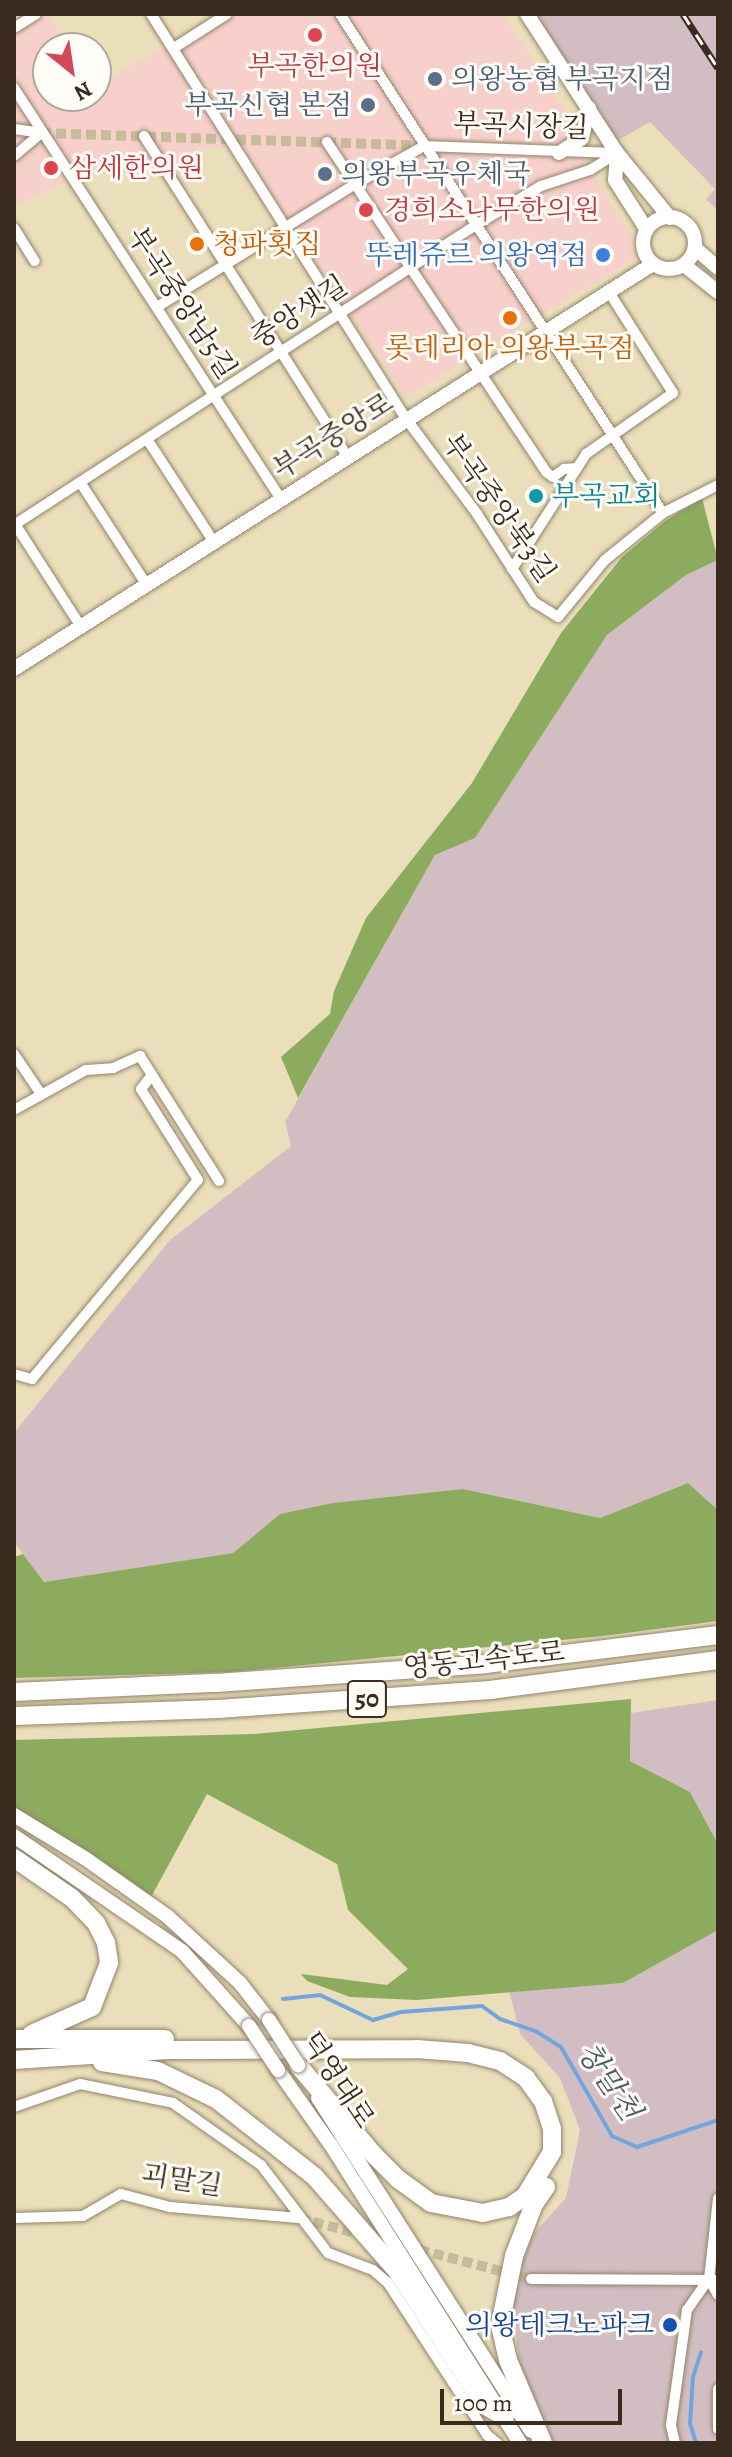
<!DOCTYPE html>
<html>
<head>
<meta charset="utf-8">
<style>
  body { margin:0 }
  #map { position:relative; width:732px; height:2457px; overflow:hidden; background:#ebdfbb; font-family:Alegreya,"Noto Serif KR",serif }
  div>[style] { position:absolute }
  [style*='--x'] { left:calc(var(--x)*1px); top:calc(var(--y)*1px); width:calc(var(--w)*1px); rotate:calc(var(--a)*1deg) }
  .built>* { inset:0; background:#f7d0cb }
  .industrial>* { inset:0; background:#d2bec2 }
  .forest>* { inset:0; background:#8cab5e }
  .stream>* { height:4px; margin:-2px; padding:0 2px; transform-origin:2px; border-radius:2px; background:#71a5dd }
  .street-tunnel>* { height:10px; margin-top:-5px; transform-origin:0; background:repeating-linear-gradient(90deg,#c8bb9c 0 10px,transparent 0 15px) }
  .roads { filter:drop-shadow(0 0 2px #93846c) drop-shadow(0 0 2px #93846c) }
  .street>* { height:10px; margin:-5px; padding:0 5px; transform-origin:5px; border-radius:5px; background:#fff }
  .secondary>* { height:14px; margin:-7px; padding:0 7px; transform-origin:7px; border-radius:7px; background:#fff }
  .secondary>.ring { margin:-7px; padding:0; box-sizing:content-box; background:none; border:14px solid #fff; border-radius:50% }
  .highway>* { height:18px; margin:-9px; padding:0 9px; transform-origin:9px; border-radius:9px; background:#fff }
  .rail>* { height:7px; margin-top:-3.5px; transform-origin:0; background:repeating-linear-gradient(90deg,#fdfcf7 0 12px,#3b2a1e 0 24px); box-sizing:border-box; border-block:2px solid #3b2a1e }
  .bridges { filter:drop-shadow(0 0 2px #93846c) drop-shadow(0 0 2px #93846c) }
  .secondary-bridge>* { height:14px; margin:-7px; padding:0 7px; transform-origin:7px; border-radius:7px; background:#fff }
  .dots>* { width:22px; height:22px; translate:-50% -50%; box-sizing:border-box; border:4px solid #fdfcf7; border-radius:50% }
  span { translate:-50% -50%; white-space:nowrap; text-align:center; line-height:1.15; -webkit-text-stroke:6px #fdfcf7; paint-order:stroke }
  .shield-label span { padding:2px 6px; background:#fdfcf7; border:2px solid; border-radius:6px; -webkit-text-stroke-width:0 }
  .shield-label { font-size:26px; color:#3b2a1e; font-weight:700 }
  .health-label { font-size:28px; color:#be3a42 }
  .left { translate:0 -50%; text-align:left }
  .service-label { font-size:28px; color:#4e5e75 }
  .right { translate:-100% -50%; text-align:right }
  .street-label { font-size:28px; color:#3b2a1e }
  .food-label { font-size:28px; color:#c56008 }
  .shop-label { font-size:28px; color:#366cbe }
  .culture-label { font-size:28px; color:#0d838f }
  .transit-label { font-size:28px; color:#164399 }
  .water-label { font-size:30px; color:#515b6a; font-style:italic }
  .frame { position:absolute; inset:0; border:16px solid #3b2a1e; pointer-events:none }
  .north { position:absolute; left:32px; top:32px; width:80px; height:80px; box-sizing:border-box; background:#fdfcf7; border:2px solid #afa8a0; border-radius:50%; rotate:150deg; font-size:22px; font-weight:700; line-height:32px; text-align:center; color:#3b2a1e }
  .north::after { content:''; display:block; margin:auto; width:28px; height:36px; background:#d1495b; clip-path:polygon(50% 0,100% 100%,50% 72%,0 100%) }
  .scale { position:absolute; left:440px; top:2389px; width:182px; height:36px; box-sizing:border-box; border:4px solid #3b2a1e; border-top:0; padding-left:10px; font-size:24px; line-height:28px; white-space:nowrap; color:#3b2a1e; -webkit-text-stroke:6px #fdfcf7; paint-order:stroke }
</style>
</head>
<body>
<div id="map">
  <div class="built">
    <i style="clip-path:polygon(18px 14px,48px 14px,71px 48px,48px 48px,48px 96px,96px 96px,96px 86px,164px 47px,171px 54px,238px 14px,503px 14px,582px 138px,590px 170px,633px 237px,632px 260px,406px 397px,287px 220px,229px 148px,199px 148px,174px 169px,153px 158px,119px 174px,107px 165px,14px 205px,14px 17px)"></i>
  </div>
  <div class="industrial">
    <i style="clip-path:polygon(533px 14px,718px 14px,718px 211px,706px 199px,715px 189px,650px 122px,615px 142px)"></i>
    <i style="clip-path:polygon(718px 560px,718px 1510px,688px 1483px,600px 1518px,463px 1489px,280px 1514px,233px 1553px,44px 1582px,14px 1542px,14px 1433px,170px 1240px,291px 1146px,285px 1122px,435px 855px,475px 838px,607px 635px,686px 575px)"></i>
    <i style="clip-path:polygon(718px 1700px,718px 1844px,690px 1792px,630px 1761px,631px 1713px)"></i>
    <i style="clip-path:polygon(718px 1930px,718px 2443px,554px 2443px,521px 2386px,513px 2301px,526px 2242px,566px 2198px,580px 2130px,560px 2078px,520px 2034px,509px 1990px,623px 1983px)"></i>
  </div>
  <div class="forest">
    <i style="clip-path:polygon(702px 498px,718px 560px,686px 575px,607px 635px,475px 838px,435px 855px,298px 1098px,281px 1057px,330px 1014px,334px 991px,366px 918px,472px 783px,561px 633px,622px 557px,665px 521px)"></i>
    <i style="clip-path:polygon(688px 1483px,718px 1510px,718px 1621px,603px 1636px,230px 1672px,14px 1678px,14px 1557px,23px 1554px,44px 1582px,233px 1553px,280px 1514px,333px 1503px,463px 1489px,600px 1518px)"></i>
    <i style="clip-path:polygon(631px 1699px,630px 1761px,690px 1792px,718px 1844px,718px 1930px,623px 1983px,417px 2000px,350px 1997px,307px 1981px,301px 1974px,387px 1985px,408px 1969px,348px 1910px,337px 1864px,207px 1794px,150px 1899px,14px 1808px,14px 1740px,254px 1734px)"></i>
  </div>
  <div class="stream">
    <i style="--x:283;--y:1999;--w:37;--a:-6"></i>
    <i style="--x:320;--y:1995;--w:59;--a:25.3"></i>
    <i style="--x:373;--y:2020;--w:29;--a:-16"></i>
    <i style="--x:401;--y:2012;--w:81;--a:-4.2"></i>
    <i style="--x:482;--y:2006;--w:22;--a:36"></i>
    <i style="--x:500;--y:2019;--w:39;--a:19"></i>
    <i style="--x:537;--y:2032;--w:28;--a:32"></i>
    <i style="--x:561;--y:2047;--w:103;--a:60.2"></i>
    <i style="--x:612;--y:2136;--w:27;--a:24"></i>
    <i style="--x:637;--y:2147;--w:85;--a:-18.4"></i>
    <i style="--x:696;--y:2443;--w:21;--a:-107"></i>
    <i style="--x:690;--y:2423;--w:46;--a:-86.3"></i>
    <i style="--x:693;--y:2377;--w:26;--a:-72"></i>
  </div>
  <div class="street-tunnel">
    <i style="--x:41;--y:133;--w:383;--a:1.9"></i>
    <i style="--x:299;--y:2218;--w:66;--a:14.9"></i>
    <i style="--x:390;--y:2242;--w:146;--a:14.7"></i>
  </div>
  <div class="roads">
    <div class="street">
      <i style="--x:151;--y:14;--w:480;--a:57.8"></i>
      <i style="--x:407;--y:420;--w:117;--a:53.3"></i>
      <i style="--x:477;--y:514;--w:105;--a:57.1"></i>
      <i style="--x:534;--y:602;--w:28;--a:32"></i>
      <i style="--x:558;--y:617;--w:74;--a:-50.5"></i>
      <i style="--x:605;--y:560;--w:75;--a:-39"></i>
      <i style="--x:663;--y:513;--w:62;--a:-27"></i>
      <i style="--x:340;--y:14;--w:594;--a:57.09"></i>
      <i style="--x:14;--y:28;--w:26;--a:-32"></i>
      <i style="--x:174;--y:48;--w:63;--a:-32.7"></i>
      <i style="--x:14;--y:88;--w:491;--a:57"></i>
      <i style="--x:14;--y:129;--w:27;--a:8"></i>
      <i style="--x:144;--y:136;--w:380;--a:57.6"></i>
      <i style="--x:327;--y:142;--w:396;--a:56.4"></i>
      <i style="--x:546;--y:472;--w:9;--a:36"></i>
      <i style="--x:553;--y:477;--w:14;--a:-36"></i>
      <i style="--x:564;--y:469;--w:13;--a:-4"></i>
      <i style="--x:424;--y:146;--w:191;--a:2.1"></i>
      <i style="--x:14;--y:156;--w:35;--a:-40"></i>
      <i style="--x:14;--y:228;--w:39;--a:58"></i>
      <i style="--x:157;--y:307;--w:232;--a:-31.8"></i>
      <i style="--x:354;--y:185;--w:80;--a:-29.1"></i>
      <i style="--x:147;--y:439;--w:123;--a:57"></i>
      <i style="--x:80;--y:482;--w:123;--a:57"></i>
      <i style="--x:15;--y:524;--w:122;--a:57.3"></i>
      <i style="--x:14;--y:525;--w:551;--a:-33"></i>
      <i style="--x:476;--y:225;--w:76;--a:-31"></i>
      <i style="--x:541;--y:186;--w:52;--a:-18.1"></i>
      <i style="--x:590;--y:170;--w:32;--a:-32"></i>
      <i style="--x:512;--y:569;--w:137;--a:-57.2"></i>
      <i style="--x:586;--y:454;--w:106;--a:-35"></i>
      <i style="--x:673;--y:393;--w:120;--a:-122.4"></i>
      <i style="--x:14;--y:1054;--w:48;--a:56"></i>
      <i style="--x:14;--y:1110;--w:82;--a:-29.1"></i>
      <i style="--x:86;--y:1070;--w:27;--a:-4"></i>
      <i style="--x:113;--y:1068;--w:30;--a:-24"></i>
      <i style="--x:140;--y:1056;--w:148;--a:57.7"></i>
      <i style="--x:14;--y:1374;--w:19;--a:16"></i>
      <i style="--x:32;--y:1379;--w:259;--a:-50.2"></i>
      <i style="--x:198;--y:1180;--w:107;--a:-122.1"></i>
      <i style="--x:141;--y:1089;--w:18;--a:-52"></i>
      <i style="--x:14;--y:2107;--w:70;--a:-19.2"></i>
      <i style="--x:80;--y:2084;--w:95;--a:11.5"></i>
      <i style="--x:173;--y:2103;--w:108;--a:35.2"></i>
      <i style="--x:261;--y:2165;--w:111;--a:52.7"></i>
      <i style="--x:328;--y:2253;--w:48;--a:20.7"></i>
      <i style="--x:373;--y:2270;--w:20;--a:41"></i>
      <i style="--x:388;--y:2283;--w:181;--a:56.9"></i>
      <i style="--x:487;--y:2435;--w:13;--a:39"></i>
      <i style="--x:14;--y:2218;--w:69;--a:-1.7"></i>
      <i style="--x:83;--y:2216;--w:44;--a:-30.1"></i>
      <i style="--x:121;--y:2194;--w:51;--a:14.9"></i>
      <i style="--x:170;--y:2207;--w:129;--a:4.9"></i>
      <i style="--x:531;--y:2279;--w:187;--a:0.3"></i>
      <i style="--x:709;--y:2279;--w:81;--a:-83.6"></i>
      <i style="--x:718;--y:2389;--w:40;--a:90"></i>
      <i style="--x:675;--y:2443;--w:18;--a:-103"></i>
      <i style="--x:671;--y:2425;--w:116;--a:-82.1"></i>
      <i style="--x:687;--y:2310;--w:38;--a:-55"></i>
      <i style="--x:709;--y:2279;--w:18;--a:61"></i>
    </div>
    <div class="secondary">
      <i style="--x:527;--y:14;--w:166;--a:57.1"></i>
      <i style="--x:617;--y:153;--w:84;--a:50.8"></i>
      <i style="--x:559;--y:153;--w:27;--a:-33"></i>
      <i style="--x:582;--y:138;--w:31;--a:-77"></i>
      <i style="--x:617;--y:153;--w:27;--a:94"></i>
      <i style="--x:615;--y:180;--w:59;--a:57.4"></i>
      <i class="ring" style="left:643px;top:217px;width:38px;height:38px"></i>
      <i style="--x:695;--y:248;--w:30;--a:41"></i>
      <i style="--x:684;--y:265;--w:43;--a:38.5"></i>
      <i style="--x:14;--y:669;--w:757;--a:-32.37"></i>
      <i style="--x:14;--y:1815;--w:84;--a:31.4"></i>
      <i style="--x:86;--y:1859;--w:99;--a:35.1"></i>
      <i style="--x:167;--y:1916;--w:99;--a:42.5"></i>
      <i style="--x:240;--y:1983;--w:47;--a:51.9"></i>
      <i style="--x:14;--y:1836;--w:204;--a:34.4"></i>
      <i style="--x:182;--y:1951;--w:101;--a:48.2"></i>
      <i style="--x:278;--y:2070;--w:92;--a:54.8"></i>
      <i style="--x:331;--y:2145;--w:353;--a:57.6"></i>
      <i style="--x:318;--y:2098;--w:395;--a:57.4"></i>
    </div>
    <div class="highway">
      <i style="--x:14;--y:1692;--w:202;--a:-2.6"></i>
      <i style="--x:216;--y:1683;--w:270;--a:-4"></i>
      <i style="--x:485;--y:1664;--w:235;--a:-7.1"></i>
      <i style="--x:14;--y:1716;--w:204;--a:-2"></i>
      <i style="--x:218;--y:1709;--w:273;--a:-4"></i>
      <i style="--x:490;--y:1690;--w:230;--a:-7.5"></i>
      <i style="--x:14;--y:1858;--w:70;--a:34.6"></i>
      <i style="--x:72;--y:1898;--w:35;--a:46"></i>
      <i style="--x:96;--y:1923;--w:22;--a:63"></i>
      <i style="--x:106;--y:1943;--w:20;--a:81"></i>
      <i style="--x:109;--y:1963;--w:47;--a:111.1"></i>
      <i style="--x:92;--y:2007;--w:66;--a:155.8"></i>
      <i style="--x:14;--y:2039;--w:151;--a:0"></i>
      <i style="--x:14;--y:2060;--w:154;--a:-3.7"></i>
      <i style="--x:168;--y:2050;--w:249;--a:-0.2"></i>
      <i style="--x:417;--y:2049;--w:51;--a:4.5"></i>
      <i style="--x:468;--y:2053;--w:33;--a:14"></i>
      <i style="--x:500;--y:2061;--w:31;--a:33"></i>
      <i style="--x:526;--y:2078;--w:29;--a:54"></i>
      <i style="--x:543;--y:2101;--w:29;--a:72"></i>
      <i style="--x:552;--y:2129;--w:23;--a:90"></i>
      <i style="--x:552;--y:2152;--w:52;--a:121.5"></i>
      <i style="--x:525;--y:2196;--w:19;--a:145"></i>
      <i style="--x:509;--y:2207;--w:27;--a:167"></i>
      <i style="--x:483;--y:2213;--w:53;--a:-169.1"></i>
      <i style="--x:431;--y:2203;--w:41;--a:-144"></i>
      <i style="--x:398;--y:2179;--w:34;--a:-135"></i>
      <i style="--x:374;--y:2155;--w:118;--a:-130.2"></i>
      <i style="--x:102;--y:2062;--w:57;--a:9.1"></i>
      <i style="--x:158;--y:2071;--w:64;--a:25.8"></i>
      <i style="--x:216;--y:2099;--w:126;--a:38.2"></i>
      <i style="--x:315;--y:2177;--w:125;--a:48.9"></i>
      <i style="--x:397;--y:2271;--w:160;--a:57"></i>
      <i style="--x:484;--y:2405;--w:24;--a:30"></i>
      <i style="--x:543;--y:2443;--w:90;--a:-112.9"></i>
      <i style="--x:508;--y:2360;--w:36;--a:-103"></i>
      <i style="--x:500;--y:2325;--w:70;--a:-78.5"></i>
      <i style="--x:514;--y:2256;--w:56;--a:-69"></i>
      <i style="--x:534;--y:2204;--w:21;--a:-55"></i>
    </div>
  </div>
  <div class="rail">
    <i style="--x:683;--y:14;--w:64;--a:57.1"></i>
  </div>
  <div class="bridges">
    <div class="secondary-bridge">
      <i style="--x:269;--y:2020;--w:54;--a:57.2"></i>
      <i style="--x:249;--y:2026;--w:53;--a:56.6"></i>
    </div>
  </div>
  <div class="dots">
    <i style="left:315px;top:35px;background:#e0444e"></i>
    <i style="left:435px;top:79px;background:#5c6f8a"></i>
    <i style="left:368px;top:105px;background:#5c6f8a"></i>
    <i style="left:51px;top:168px;background:#e0444e"></i>
    <i style="left:325px;top:174px;background:#5c6f8a"></i>
    <i style="left:366px;top:210px;background:#e0444e"></i>
    <i style="left:197px;top:244px;background:#e8710a"></i>
    <i style="left:603px;top:255px;background:#3f7fe0"></i>
    <i style="left:510px;top:318px;background:#e8710a"></i>
    <i style="left:536px;top:496px;background:#0f9aa8"></i>
    <i style="left:670px;top:2325px;background:#1a4fb4"></i>
  </div>
  <div class="shield-label">
    <span style="left:367px;top:1699px">50</span>
  </div>
  <div class="health-label">
    <span style="left:315px;top:66px">부곡한의원</span>
    <span class="left" style="left:69px;top:168px">삼세한의원</span>
    <span class="left" style="left:384px;top:210px">경희소나무한의원</span>
  </div>
  <div class="service-label">
    <span class="left" style="left:451px;top:79px">의왕농협 부곡지점</span>
    <span class="right" style="left:352px;top:105px">부곡신협 본점</span>
    <span class="left" style="left:341px;top:174px">의왕부곡우체국</span>
  </div>
  <div class="street-label">
    <span style="left:521px;top:126px;rotate:2deg">부곡시장길</span>
    <span style="left:182px;top:303px;rotate:57deg">부곡중앙남5길</span>
    <span style="left:299px;top:312px;rotate:-33deg">중앙샛길</span>
    <span style="left:333px;top:436px;rotate:-32deg">부곡중앙로</span>
    <span style="left:499px;top:508px;rotate:55deg">부곡중앙북3길</span>
    <span style="left:484px;top:1660px;rotate:-6deg">영동고속도로</span>
    <span style="left:338px;top:2080px;rotate:57deg">덕영대로</span>
    <span style="left:182px;top:2180px;rotate:9deg">괴말길</span>
  </div>
  <div class="food-label">
    <span class="left" style="left:213px;top:244px">청파횟집</span>
    <span style="left:510px;top:348px">롯데리아 의왕부곡점</span>
  </div>
  <div class="shop-label">
    <span class="right" style="left:587px;top:255px">뚜레쥬르 의왕역점</span>
  </div>
  <div class="culture-label">
    <span class="left" style="left:552px;top:496px">부곡교회</span>
  </div>
  <div class="transit-label">
    <span class="right" style="left:654px;top:2325px">의왕테크노파크</span>
  </div>
  <div class="water-label">
    <span style="left:609px;top:2081px;rotate:56deg">창말천</span>
  </div>
  <div class="frame"></div>
  <div class="north">N</div>
  <div class="scale">100 m</div>
</div>
</body>
</html>
